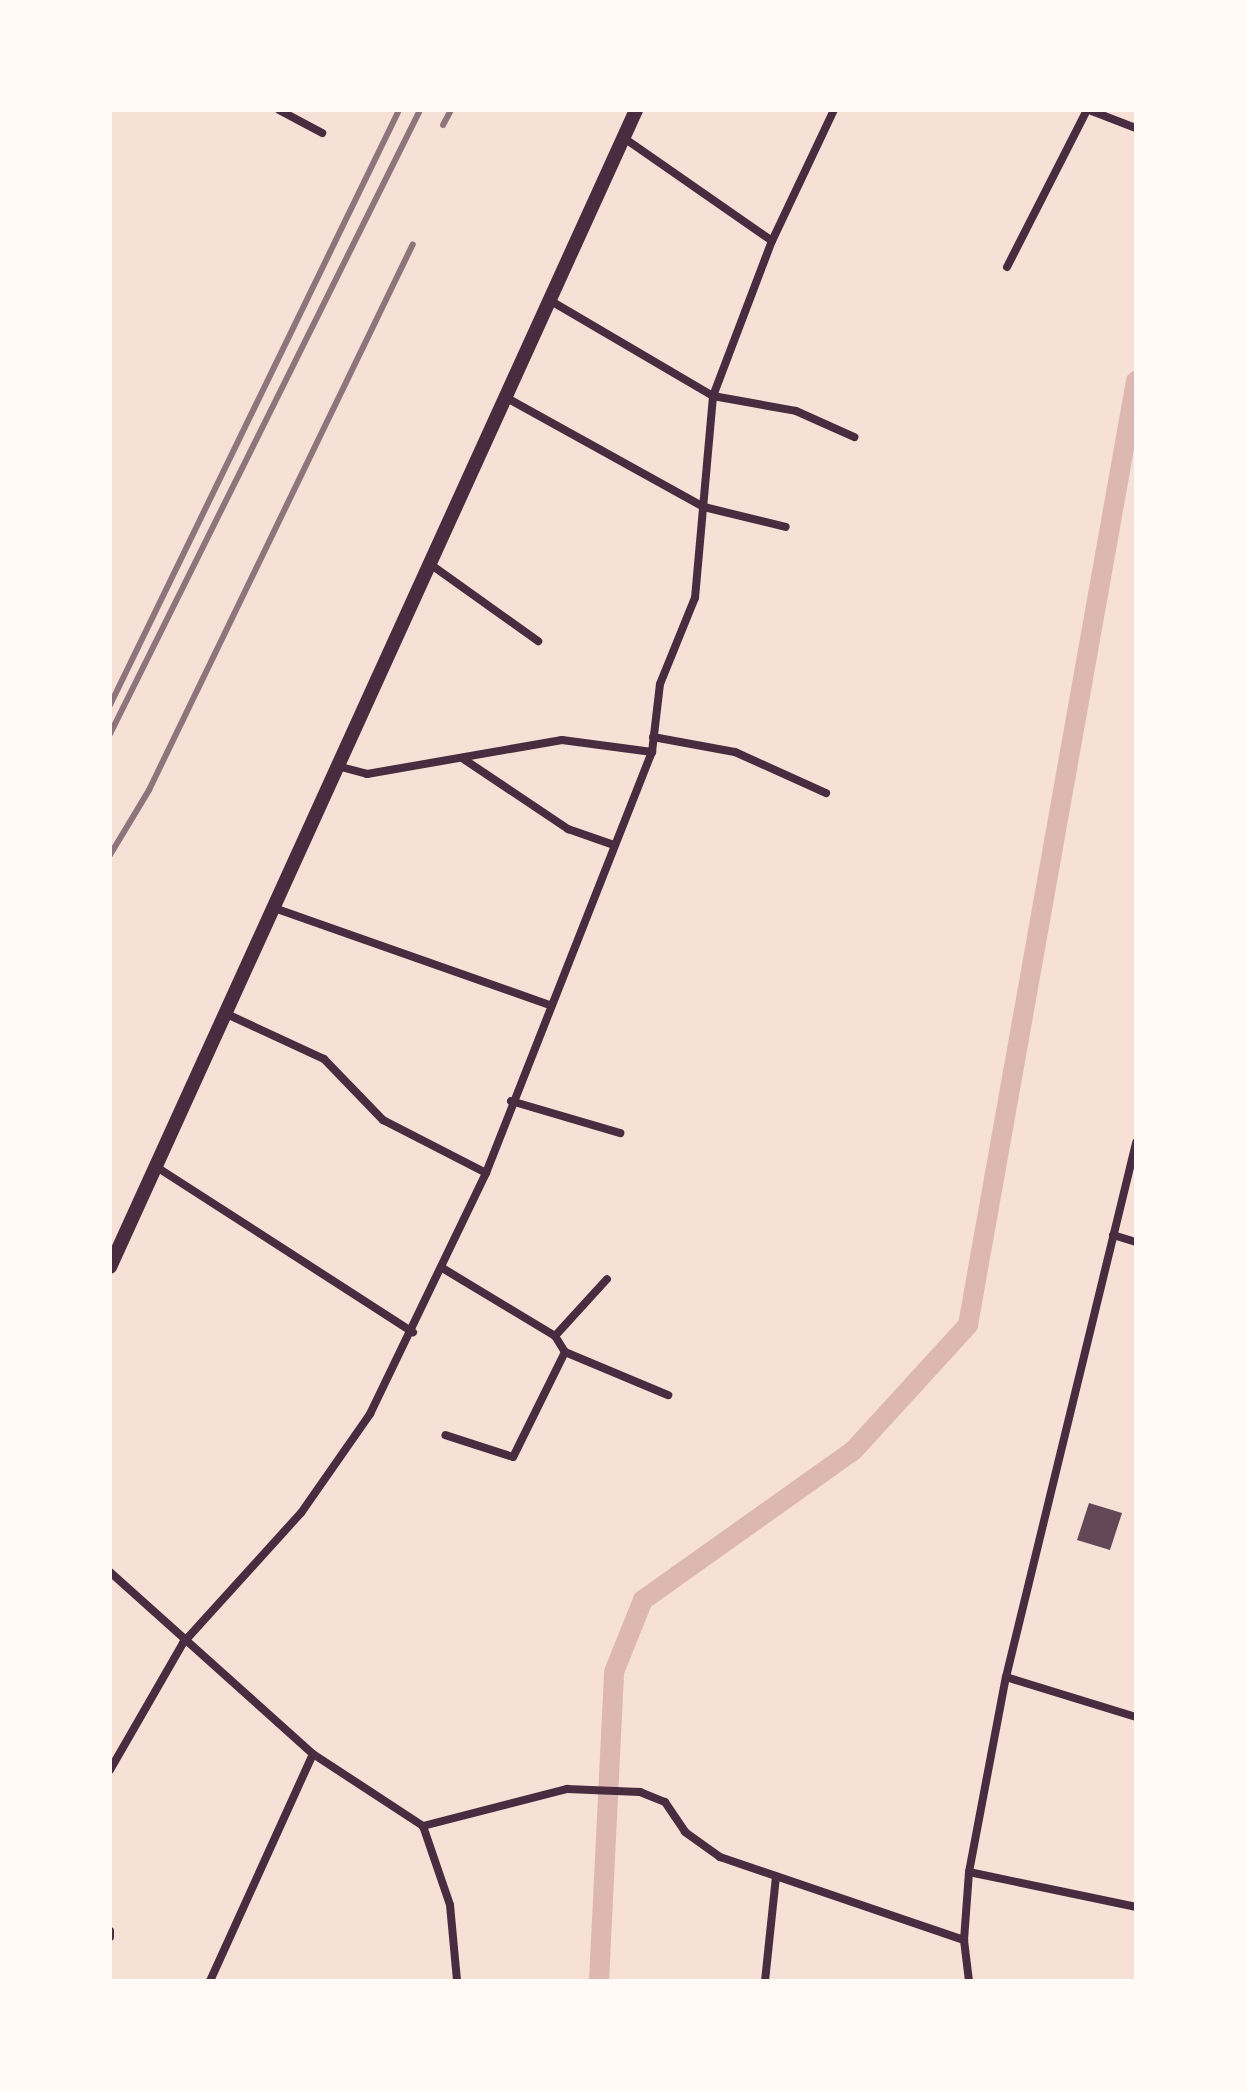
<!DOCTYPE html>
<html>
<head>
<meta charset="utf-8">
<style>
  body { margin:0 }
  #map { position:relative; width:1246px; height:2091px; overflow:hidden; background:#f7e1d7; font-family:Manrope,sans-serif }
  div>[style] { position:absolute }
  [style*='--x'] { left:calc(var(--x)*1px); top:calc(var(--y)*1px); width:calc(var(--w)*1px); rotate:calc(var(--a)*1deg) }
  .canal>* { height:20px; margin:-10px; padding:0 10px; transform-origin:10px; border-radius:10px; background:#dcb8b0 }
  .building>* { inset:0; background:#644757 }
  .minor>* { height:8px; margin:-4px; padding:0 4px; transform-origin:4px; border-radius:4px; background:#4a2c40 }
  .tertiary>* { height:14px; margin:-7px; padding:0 7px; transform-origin:7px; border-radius:7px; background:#4a2c40 }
  .rail>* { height:6px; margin:-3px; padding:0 3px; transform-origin:3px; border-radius:3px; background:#8f747c }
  span { translate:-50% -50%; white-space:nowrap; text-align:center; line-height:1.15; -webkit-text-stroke:6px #fffaf5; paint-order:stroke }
  .frame { position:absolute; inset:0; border:112px solid #fffaf5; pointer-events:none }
</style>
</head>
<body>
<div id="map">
  <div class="canal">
    <i style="--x:599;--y:1981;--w:309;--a:-87.2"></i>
    <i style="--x:614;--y:1672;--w:78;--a:-68.1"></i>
    <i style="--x:643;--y:1600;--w:257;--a:-35.4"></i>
    <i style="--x:853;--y:1451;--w:171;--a:-47.6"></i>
    <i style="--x:968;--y:1325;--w:959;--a:-79.91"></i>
  </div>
  <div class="building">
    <i style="clip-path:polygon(1089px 1503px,1122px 1513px,1110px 1550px,1077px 1540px)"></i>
  </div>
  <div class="minor">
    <i style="--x:279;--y:110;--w:49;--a:28.1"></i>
    <i style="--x:1089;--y:110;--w:50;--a:21"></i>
    <i style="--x:624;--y:138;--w:180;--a:34.8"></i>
    <i style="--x:1007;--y:267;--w:176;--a:-63"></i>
    <i style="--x:551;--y:301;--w:188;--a:30.4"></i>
    <i style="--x:713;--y:396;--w:84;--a:10.2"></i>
    <i style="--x:796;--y:411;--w:64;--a:24.1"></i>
    <i style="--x:507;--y:398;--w:225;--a:29"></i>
    <i style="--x:704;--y:507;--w:84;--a:13.7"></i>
    <i style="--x:430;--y:564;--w:133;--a:35.5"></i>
    <i style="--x:653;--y:737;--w:83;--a:10.4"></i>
    <i style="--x:735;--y:752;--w:100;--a:24.3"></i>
    <i style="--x:462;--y:758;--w:128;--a:33.8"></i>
    <i style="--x:568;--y:829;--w:49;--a:19.2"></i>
    <i style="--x:341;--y:767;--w:27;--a:15"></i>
    <i style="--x:367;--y:774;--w:198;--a:-9.9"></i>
    <i style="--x:562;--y:740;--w:91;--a:7.6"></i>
    <i style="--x:277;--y:909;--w:289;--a:19.4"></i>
    <i style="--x:229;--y:1015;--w:105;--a:24.9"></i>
    <i style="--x:324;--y:1059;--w:85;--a:46"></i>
    <i style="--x:383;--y:1120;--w:116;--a:27.2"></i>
    <i style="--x:511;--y:1101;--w:114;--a:16.4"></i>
    <i style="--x:155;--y:1166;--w:307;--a:32.8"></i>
    <i style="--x:1113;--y:1235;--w:24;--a:17"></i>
    <i style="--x:444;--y:1269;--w:130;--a:31.1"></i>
    <i style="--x:555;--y:1336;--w:19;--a:58"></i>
    <i style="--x:565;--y:1352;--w:117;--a:116.3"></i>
    <i style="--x:513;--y:1457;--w:71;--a:-162.1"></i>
    <i style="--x:555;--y:1336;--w:77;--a:-47.6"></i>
    <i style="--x:565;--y:1352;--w:112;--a:22.7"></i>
    <i style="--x:110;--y:1572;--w:273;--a:41.9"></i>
    <i style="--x:313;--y:1754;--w:131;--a:33.2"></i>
    <i style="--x:423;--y:1826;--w:149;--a:-14.4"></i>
    <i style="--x:567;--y:1789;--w:73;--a:2.4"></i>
    <i style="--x:640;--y:1792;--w:27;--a:22"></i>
    <i style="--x:665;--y:1802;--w:36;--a:56"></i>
    <i style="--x:685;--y:1832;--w:43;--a:35.5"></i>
    <i style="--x:720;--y:1857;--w:258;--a:18.8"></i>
    <i style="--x:1006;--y:1677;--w:136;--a:17.1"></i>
    <i style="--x:110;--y:1770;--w:146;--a:-60.1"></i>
    <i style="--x:183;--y:1643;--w:176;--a:-47.8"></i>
    <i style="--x:301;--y:1513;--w:121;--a:-55.1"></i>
    <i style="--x:370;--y:1414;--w:267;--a:-64.3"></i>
    <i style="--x:486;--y:1173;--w:453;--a:-68.5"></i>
    <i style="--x:652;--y:752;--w:68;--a:-83.3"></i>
    <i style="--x:660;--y:684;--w:93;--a:-67.9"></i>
    <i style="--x:695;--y:598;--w:203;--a:-84.9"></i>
    <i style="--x:713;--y:396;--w:166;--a:-69.2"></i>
    <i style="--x:772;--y:241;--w:145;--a:-64.7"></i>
    <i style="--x:423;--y:1826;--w:83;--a:71.1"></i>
    <i style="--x:450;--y:1905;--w:76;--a:84.7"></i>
    <i style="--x:969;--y:1872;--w:171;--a:11.8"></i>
    <i style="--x:110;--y:1931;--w:6;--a:90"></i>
    <i style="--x:210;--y:1981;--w:249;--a:-65.6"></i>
    <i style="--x:765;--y:1981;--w:105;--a:-84"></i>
    <i style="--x:969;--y:1981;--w:41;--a:-97"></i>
    <i style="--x:964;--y:1940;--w:68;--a:-85.8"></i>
    <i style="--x:969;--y:1872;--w:198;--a:-79.3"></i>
    <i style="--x:1006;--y:1677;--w:550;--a:-76.32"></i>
  </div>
  <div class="tertiary">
    <i style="--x:110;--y:1267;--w:1271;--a:-65.55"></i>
  </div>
  <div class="rail">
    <i style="--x:443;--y:125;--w:17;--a:-62"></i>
    <i style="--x:110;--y:705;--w:661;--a:-64.09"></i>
    <i style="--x:110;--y:734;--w:697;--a:-63.58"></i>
    <i style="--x:110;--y:855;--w:76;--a:-59"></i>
    <i style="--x:149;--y:790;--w:606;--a:-64.2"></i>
  </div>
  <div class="frame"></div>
</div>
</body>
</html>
